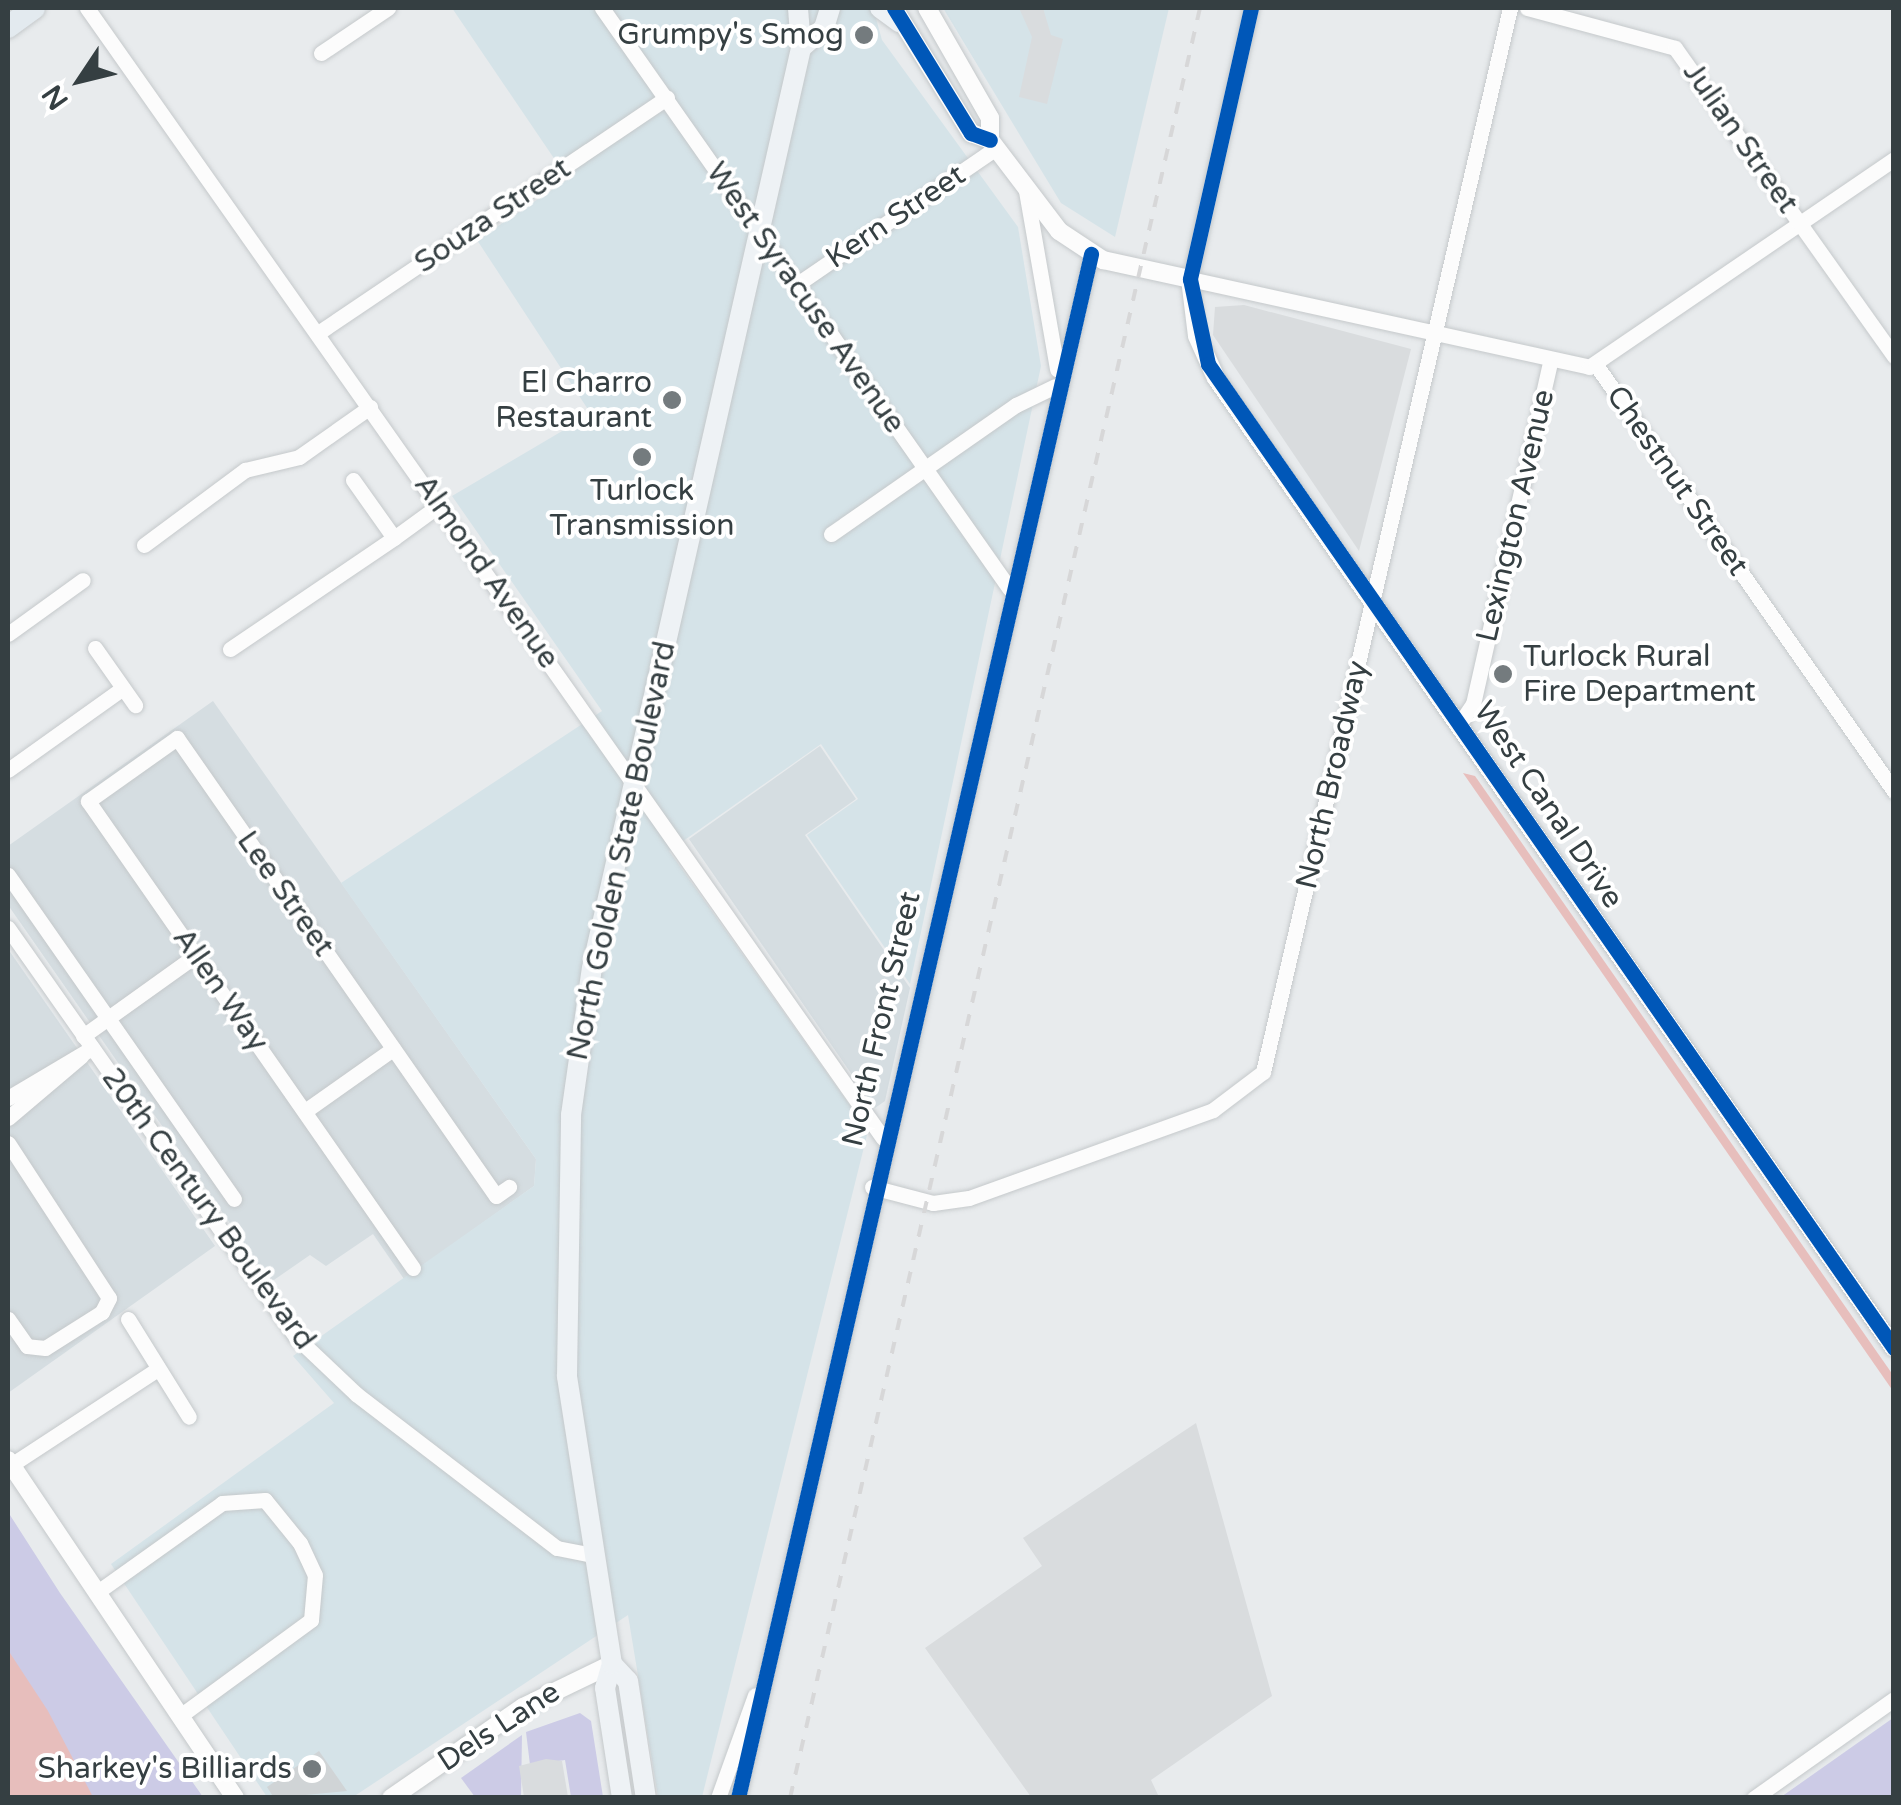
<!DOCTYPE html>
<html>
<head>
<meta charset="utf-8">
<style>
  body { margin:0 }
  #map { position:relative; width:1901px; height:1805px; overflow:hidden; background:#e8ebed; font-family:"Varela Round",sans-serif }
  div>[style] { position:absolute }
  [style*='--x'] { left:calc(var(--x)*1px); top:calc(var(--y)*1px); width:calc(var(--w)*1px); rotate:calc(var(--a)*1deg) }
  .residential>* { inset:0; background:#d5dde1 }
  .commercial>* { inset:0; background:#d5e3e8 }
  .green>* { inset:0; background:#cccbe6 }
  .parking>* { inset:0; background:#d9dcde }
  .water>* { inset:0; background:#e7bebc }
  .building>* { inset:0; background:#d0d4d6 }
  .roads { filter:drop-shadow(0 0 2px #c5c9cb) drop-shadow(0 0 2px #c5c9cb) }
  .minor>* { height:15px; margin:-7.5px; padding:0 7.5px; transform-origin:7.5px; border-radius:7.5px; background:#fcfcfc }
  .tertiary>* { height:18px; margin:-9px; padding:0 9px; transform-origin:9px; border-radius:9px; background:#fcfcfc }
  .secondary>* { height:20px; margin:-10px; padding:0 10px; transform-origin:10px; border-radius:10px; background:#eef2f5 }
  .primary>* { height:22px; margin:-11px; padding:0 11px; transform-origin:11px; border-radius:11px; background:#e3eaef }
  .rail>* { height:4px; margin-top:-2px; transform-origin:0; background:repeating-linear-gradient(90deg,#d7d7d8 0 12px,transparent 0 24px) }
  .cycleway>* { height:15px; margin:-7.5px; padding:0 7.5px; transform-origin:7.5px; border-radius:7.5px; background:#0057b8 }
  .dots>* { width:28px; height:28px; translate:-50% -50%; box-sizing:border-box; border:5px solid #fff; border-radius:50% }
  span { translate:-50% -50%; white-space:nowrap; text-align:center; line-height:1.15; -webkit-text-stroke:8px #fff; paint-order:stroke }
  .poi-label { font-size:30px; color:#353f42 }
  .right { translate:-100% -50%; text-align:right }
  .left { translate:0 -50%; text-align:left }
  .street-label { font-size:30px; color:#353f42 }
  .frame { position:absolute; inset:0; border:10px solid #353f42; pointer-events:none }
  .north { position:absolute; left:30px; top:30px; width:100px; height:100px; -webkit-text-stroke:8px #fff; paint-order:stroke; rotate:235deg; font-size:28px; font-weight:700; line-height:40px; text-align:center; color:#353f42 }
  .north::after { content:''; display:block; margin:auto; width:35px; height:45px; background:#353f42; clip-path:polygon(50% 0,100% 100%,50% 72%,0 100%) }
</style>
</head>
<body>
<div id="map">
  <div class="residential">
    <i style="clip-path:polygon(213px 701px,536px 1159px,534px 1186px,404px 1279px,373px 1234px,326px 1266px,310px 1255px,271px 1282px,8px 905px,8px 846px)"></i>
    <i style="clip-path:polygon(820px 746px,856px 799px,805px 835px,910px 988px,885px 1101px,875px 1108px,689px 839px)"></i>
    <i style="clip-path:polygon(8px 949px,215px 1246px,8px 1393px)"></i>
  </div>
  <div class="commercial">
    <i style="clip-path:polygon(452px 8px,873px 8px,882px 40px,1018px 227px,1041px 366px,910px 984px,807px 835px,858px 799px,821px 744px,669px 851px,868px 1131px,702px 1797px,658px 1797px,628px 1615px,353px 1797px,267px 1797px,111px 1564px,334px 1403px,293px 1356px,534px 1186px,536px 1159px,341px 883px,602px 711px,452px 496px,591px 414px,477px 240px,568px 179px)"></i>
    <i style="clip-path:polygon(943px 8px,1169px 8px,1115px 237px,1061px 203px)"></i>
  </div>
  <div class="green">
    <i style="clip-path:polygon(8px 1512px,60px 1593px,203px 1797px,8px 1797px)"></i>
    <i style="clip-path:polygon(580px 1713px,591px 1721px,603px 1797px,571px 1797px,565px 1760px,530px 1765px,526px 1732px)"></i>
    <i style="clip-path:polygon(1893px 1718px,1893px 1797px,1781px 1797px)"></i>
    <i style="clip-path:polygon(522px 1735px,521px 1797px,475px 1797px,461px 1778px)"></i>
  </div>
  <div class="parking">
    <i style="clip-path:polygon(1019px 8px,1043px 8px,1051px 35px,1063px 39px,1047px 104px,1019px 97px,1032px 37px)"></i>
    <i style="clip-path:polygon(1244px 305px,1411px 349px,1359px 551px,1213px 335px,1215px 307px)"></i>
    <i style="clip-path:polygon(1196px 1423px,1272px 1696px,1151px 1780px,1159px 1797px,1031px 1797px,925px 1648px,1042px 1566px,1023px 1538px)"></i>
    <i style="clip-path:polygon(546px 1759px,562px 1761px,568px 1797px,524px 1797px,519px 1766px)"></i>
  </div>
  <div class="water">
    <i style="clip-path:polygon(1463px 773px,1475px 776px,1893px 1375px,1893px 1391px)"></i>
    <i style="clip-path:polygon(8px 1650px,48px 1711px,93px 1797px,8px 1797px)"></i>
  </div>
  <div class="building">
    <i style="clip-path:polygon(319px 1751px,347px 1791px,274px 1798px,267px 1787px)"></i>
  </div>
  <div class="roads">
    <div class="minor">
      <i style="--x:87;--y:8;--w:1382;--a:54.84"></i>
      <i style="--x:602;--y:8;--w:709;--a:54.94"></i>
      <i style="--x:1251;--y:8;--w:278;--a:102.7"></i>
      <i style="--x:1190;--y:279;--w:409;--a:12.4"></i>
      <i style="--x:1589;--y:367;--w:369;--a:-34.3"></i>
      <i style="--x:1527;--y:8;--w:153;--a:15.1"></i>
      <i style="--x:1675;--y:48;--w:378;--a:54.6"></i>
      <i style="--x:321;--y:53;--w:81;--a:-33.9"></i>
      <i style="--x:1026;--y:191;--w:181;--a:80.1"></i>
      <i style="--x:796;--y:285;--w:242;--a:-34.4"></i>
      <i style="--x:318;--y:333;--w:421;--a:-34"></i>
      <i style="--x:1596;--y:365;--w:520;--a:55.03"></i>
      <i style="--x:353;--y:480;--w:71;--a:54.7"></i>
      <i style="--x:394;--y:538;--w:54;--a:-36"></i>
      <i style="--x:831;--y:534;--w:226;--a:-34.9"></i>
      <i style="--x:1016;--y:405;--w:43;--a:-26"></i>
      <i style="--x:144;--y:545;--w:126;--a:-36.6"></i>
      <i style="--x:245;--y:470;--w:56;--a:-13.5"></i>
      <i style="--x:299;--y:457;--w:87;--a:-35.2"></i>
      <i style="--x:8;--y:634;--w:92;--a:-35.8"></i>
      <i style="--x:95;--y:648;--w:70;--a:54.9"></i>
      <i style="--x:230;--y:649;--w:198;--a:-34.1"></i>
      <i style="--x:1460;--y:723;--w:23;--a:-56"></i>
      <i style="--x:1473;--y:704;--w:350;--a:-77.3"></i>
      <i style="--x:8;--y:770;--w:141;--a:-35.5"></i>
      <i style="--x:8;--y:875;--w:395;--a:55.1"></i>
      <i style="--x:8;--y:928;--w:500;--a:54.85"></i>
      <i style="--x:296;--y:1337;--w:83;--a:43.5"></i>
      <i style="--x:356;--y:1394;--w:253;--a:37.5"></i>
      <i style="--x:557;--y:1548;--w:33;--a:11"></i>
      <i style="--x:83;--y:1036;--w:139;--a:-35.6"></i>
      <i style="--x:8;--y:1098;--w:98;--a:-30.8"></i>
      <i style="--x:305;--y:1111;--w:108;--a:-35.2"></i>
      <i style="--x:8;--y:1118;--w:96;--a:-40.3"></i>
      <i style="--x:8;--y:1143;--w:185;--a:56.9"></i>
      <i style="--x:109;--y:1298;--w:16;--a:117"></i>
      <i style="--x:102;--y:1312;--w:67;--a:147.7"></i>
      <i style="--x:45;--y:1348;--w:18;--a:-174"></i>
      <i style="--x:27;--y:1346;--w:33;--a:-125"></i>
      <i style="--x:872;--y:1187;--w:63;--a:14.7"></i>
      <i style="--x:933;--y:1203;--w:36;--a:-8"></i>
      <i style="--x:969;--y:1198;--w:259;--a:-19.8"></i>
      <i style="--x:1213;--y:1110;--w:63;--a:-37.2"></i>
      <i style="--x:1263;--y:1072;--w:1092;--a:-76.93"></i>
      <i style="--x:413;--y:1268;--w:569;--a:-124.84"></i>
      <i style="--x:88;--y:801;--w:109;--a:-35.3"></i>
      <i style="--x:177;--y:738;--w:558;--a:55.14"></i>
      <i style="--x:496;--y:1196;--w:16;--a:-35"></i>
      <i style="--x:128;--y:1319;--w:115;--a:58.1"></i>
      <i style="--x:11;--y:1465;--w:173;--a:-33.2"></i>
      <i style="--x:96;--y:1593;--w:155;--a:-35.5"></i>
      <i style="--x:222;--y:1503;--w:43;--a:-4"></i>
      <i style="--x:265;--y:1500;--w:55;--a:50.9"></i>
      <i style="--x:300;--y:1543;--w:35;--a:65"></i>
      <i style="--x:315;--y:1575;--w:45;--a:95.1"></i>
      <i style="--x:311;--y:1620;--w:162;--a:143.8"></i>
      <i style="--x:718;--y:1798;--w:109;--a:-70.2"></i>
      <i style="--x:738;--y:1798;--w:1584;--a:-77.12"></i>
      <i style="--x:1754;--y:1798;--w:171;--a:-35.3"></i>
    </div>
    <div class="tertiary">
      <i style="--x:927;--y:8;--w:127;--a:60.2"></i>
      <i style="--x:990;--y:118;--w:22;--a:90"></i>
      <i style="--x:895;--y:10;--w:145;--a:58.3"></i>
      <i style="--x:971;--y:133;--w:20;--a:20"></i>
      <i style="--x:990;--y:140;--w:114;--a:52.8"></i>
      <i style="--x:1059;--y:231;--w:53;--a:33.4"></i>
      <i style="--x:1103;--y:260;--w:89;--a:12.3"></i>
      <i style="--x:1190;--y:279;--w:57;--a:83"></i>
      <i style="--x:1197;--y:336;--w:46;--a:65.7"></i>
      <i style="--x:1216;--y:378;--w:1183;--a:55.05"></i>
      <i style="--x:8;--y:1460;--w:407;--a:56.1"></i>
      <i style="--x:391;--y:1798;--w:160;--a:-34.6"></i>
      <i style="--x:523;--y:1707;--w:99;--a:-25.8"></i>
    </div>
    <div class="secondary">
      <i style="--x:880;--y:8;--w:24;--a:36"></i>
      <i style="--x:801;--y:48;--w:30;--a:-41"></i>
      <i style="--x:824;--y:28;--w:21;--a:-73"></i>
      <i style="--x:612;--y:1664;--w:23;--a:47"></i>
      <i style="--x:628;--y:1681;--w:118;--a:81.3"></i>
      <i style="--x:622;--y:1798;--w:111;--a:-98.8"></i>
      <i style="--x:605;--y:1688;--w:25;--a:-74"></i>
      <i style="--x:612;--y:1664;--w:291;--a:-98.9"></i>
      <i style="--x:567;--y:1376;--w:261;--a:-89.1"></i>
      <i style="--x:571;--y:1115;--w:148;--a:-81.9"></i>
      <i style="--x:592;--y:968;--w:943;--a:-77.2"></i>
      <i style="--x:801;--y:48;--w:40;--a:-94.3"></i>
    </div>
    <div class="primary">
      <i style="--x:8;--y:27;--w:32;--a:-36"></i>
    </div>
  </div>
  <div class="rail">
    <i style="--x:790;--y:1798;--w:1836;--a:-77.1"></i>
  </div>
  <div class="cycleway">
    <i style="--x:894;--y:8;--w:147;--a:58.4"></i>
    <i style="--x:971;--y:133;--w:20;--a:20"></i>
    <i style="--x:1251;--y:8;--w:278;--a:102.7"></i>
    <i style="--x:1190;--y:279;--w:87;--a:78"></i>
    <i style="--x:1208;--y:364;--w:1200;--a:55.12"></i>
    <i style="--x:738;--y:1798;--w:1584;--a:-77.12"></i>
  </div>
  <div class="dots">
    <i style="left:864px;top:35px;background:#747b7e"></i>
    <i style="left:672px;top:400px;background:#747b7e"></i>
    <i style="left:642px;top:457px;background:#747b7e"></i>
    <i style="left:1503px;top:674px;background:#747b7e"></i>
    <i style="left:312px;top:1769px;background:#747b7e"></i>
  </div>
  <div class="poi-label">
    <span class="right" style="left:844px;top:35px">Grumpy's Smog</span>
    <span class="right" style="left:652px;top:400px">El Charro<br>Restaurant</span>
    <span style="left:642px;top:508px">Turlock<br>Transmission</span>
    <span class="left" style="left:1523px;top:674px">Turlock Rural<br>Fire Department</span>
    <span class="right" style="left:292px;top:1769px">Sharkey's Billiards</span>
  </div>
  <div class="street-label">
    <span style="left:1740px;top:138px;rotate:55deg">Julian Street</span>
    <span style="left:493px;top:216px;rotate:-34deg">Souza Street</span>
    <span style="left:896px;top:217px;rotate:-34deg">Kern Street</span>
    <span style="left:805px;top:298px;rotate:55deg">West Syracuse Avenue</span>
    <span style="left:1677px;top:481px;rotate:55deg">Chestnut Street</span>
    <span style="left:1516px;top:516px;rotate:-77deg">Lexington Avenue</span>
    <span style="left:486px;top:572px;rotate:55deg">Almond Avenue</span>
    <span style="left:1333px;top:775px;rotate:-77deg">North Broadway</span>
    <span style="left:1548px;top:805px;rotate:56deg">West Canal Drive</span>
    <span style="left:622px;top:851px;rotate:-78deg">North Golden State Boulevard</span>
    <span style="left:285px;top:894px;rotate:55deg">Lee Street</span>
    <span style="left:220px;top:990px;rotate:55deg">Allen Way</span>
    <span style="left:882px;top:1019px;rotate:-77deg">North Front Street</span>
    <span style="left:208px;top:1209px;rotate:54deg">20th Century Boulevard</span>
    <span style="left:499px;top:1727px;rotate:-33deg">Dels Lane</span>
  </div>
  <div class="frame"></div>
  <div class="north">N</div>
</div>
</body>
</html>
